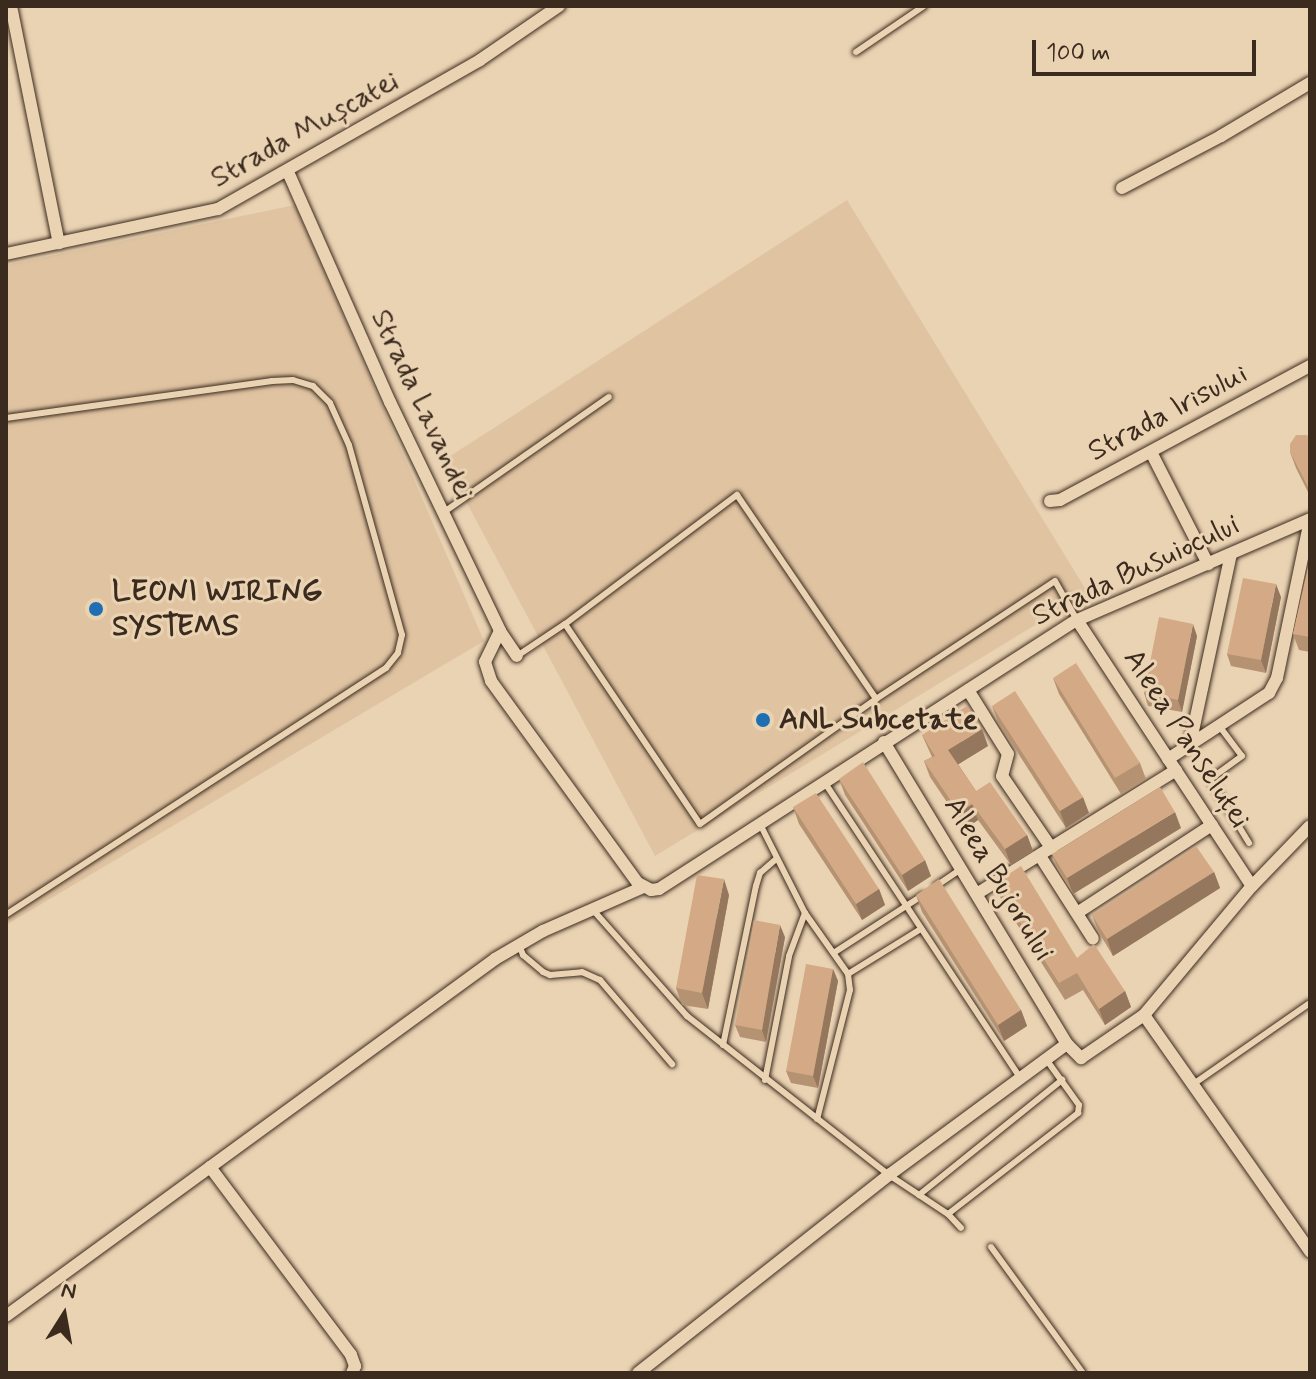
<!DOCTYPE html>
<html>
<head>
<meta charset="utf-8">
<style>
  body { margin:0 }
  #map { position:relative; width:1316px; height:1379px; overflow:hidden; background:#ead3b3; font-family:Mynerve,sans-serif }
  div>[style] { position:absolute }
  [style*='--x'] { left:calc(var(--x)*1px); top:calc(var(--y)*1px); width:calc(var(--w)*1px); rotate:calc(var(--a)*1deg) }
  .built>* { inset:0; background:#e0c4a2 }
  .roads { filter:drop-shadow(0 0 2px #3b2a1e) drop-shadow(0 0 2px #3b2a1e) }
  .lane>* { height:6px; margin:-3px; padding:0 3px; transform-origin:3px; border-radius:3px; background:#ead3b3 }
  .street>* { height:12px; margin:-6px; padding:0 6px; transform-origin:6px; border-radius:6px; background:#ead3b3 }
  .wall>* { inset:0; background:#b59272 }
  .shaded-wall>* { inset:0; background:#94775d }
  .building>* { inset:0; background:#d3aa85 }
  .dots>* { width:22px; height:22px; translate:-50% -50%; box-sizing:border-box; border:4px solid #ead3b3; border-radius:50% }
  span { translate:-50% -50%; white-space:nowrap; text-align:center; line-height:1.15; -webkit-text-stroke:6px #ead3b3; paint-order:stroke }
  .street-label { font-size:30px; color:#3b2a1e }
  .poi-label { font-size:30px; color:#3b2a1e; font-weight:700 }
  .left { translate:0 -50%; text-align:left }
  .frame { position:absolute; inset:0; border:8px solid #3b2a1e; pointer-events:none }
  .north { position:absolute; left:24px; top:1275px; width:80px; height:80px; -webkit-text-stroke:6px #ead3b3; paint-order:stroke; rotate:11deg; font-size:22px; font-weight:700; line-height:32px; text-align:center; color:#3b2a1e }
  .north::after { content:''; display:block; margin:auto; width:28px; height:36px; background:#3b2a1e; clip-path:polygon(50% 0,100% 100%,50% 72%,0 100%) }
  .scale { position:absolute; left:1032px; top:40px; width:224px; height:36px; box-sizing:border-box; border:4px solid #3b2a1e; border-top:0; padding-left:10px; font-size:24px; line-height:28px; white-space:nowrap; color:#3b2a1e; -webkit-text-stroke:6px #ead3b3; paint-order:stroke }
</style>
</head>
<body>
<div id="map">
  <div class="built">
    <i style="clip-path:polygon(847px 200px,1088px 593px,655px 856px,444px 460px)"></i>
    <i style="clip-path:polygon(295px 205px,484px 641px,6px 925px,6px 265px)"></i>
  </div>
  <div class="roads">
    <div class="lane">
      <i style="--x:856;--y:52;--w:82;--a:-34.1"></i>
      <i style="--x:6;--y:418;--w:269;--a:-7.9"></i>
      <i style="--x:272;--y:381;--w:21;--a:-3"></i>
      <i style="--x:293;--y:380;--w:21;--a:17"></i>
      <i style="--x:313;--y:386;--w:24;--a:45"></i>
      <i style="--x:330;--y:403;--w:46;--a:65.7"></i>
      <i style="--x:349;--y:445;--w:197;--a:74.4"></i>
      <i style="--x:402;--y:635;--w:18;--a:103"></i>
      <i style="--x:398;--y:653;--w:19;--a:129"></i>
      <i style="--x:386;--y:668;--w:453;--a:147"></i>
      <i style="--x:444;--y:512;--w:201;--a:-34.9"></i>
      <i style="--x:565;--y:624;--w:241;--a:56"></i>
      <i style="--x:700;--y:824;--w:216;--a:-35.4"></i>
      <i style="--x:517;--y:656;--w:58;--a:-33.7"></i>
      <i style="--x:565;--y:624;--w:215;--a:-36.9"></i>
      <i style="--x:737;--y:495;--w:247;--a:55.7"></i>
      <i style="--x:876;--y:699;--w:214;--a:-33.4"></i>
      <i style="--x:1055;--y:581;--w:45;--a:60.6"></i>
      <i style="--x:1220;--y:727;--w:36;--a:53"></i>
      <i style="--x:1242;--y:756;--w:39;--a:144"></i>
      <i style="--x:1210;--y:779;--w:75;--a:58.6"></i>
      <i style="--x:825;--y:783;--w:354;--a:56.5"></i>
      <i style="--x:761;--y:826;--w:97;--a:63.2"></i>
      <i style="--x:805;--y:913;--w:75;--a:54.8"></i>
      <i style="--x:848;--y:974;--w:16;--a:83"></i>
      <i style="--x:850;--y:990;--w:133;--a:104.3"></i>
      <i style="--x:936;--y:886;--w:32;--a:-34"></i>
      <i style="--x:593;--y:910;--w:142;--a:48.4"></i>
      <i style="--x:687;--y:1016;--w:257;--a:38.2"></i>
      <i style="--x:889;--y:1175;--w:71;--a:33.5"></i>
      <i style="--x:948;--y:1214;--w:19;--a:47"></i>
      <i style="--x:519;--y:945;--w:11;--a:68"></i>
      <i style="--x:523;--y:955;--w:26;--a:40"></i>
      <i style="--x:543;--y:972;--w:8;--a:23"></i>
      <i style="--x:550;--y:975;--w:32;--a:-5"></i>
      <i style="--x:582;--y:972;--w:20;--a:24"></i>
      <i style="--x:600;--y:980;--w:111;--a:49.4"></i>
      <i style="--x:835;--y:952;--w:105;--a:-32.9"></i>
      <i style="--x:848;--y:974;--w:86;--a:-31.7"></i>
      <i style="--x:723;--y:1045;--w:162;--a:-78.3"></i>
      <i style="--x:756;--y:886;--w:14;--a:-73"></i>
      <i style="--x:760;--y:873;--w:21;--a:-41"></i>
      <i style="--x:765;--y:1080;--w:126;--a:-79"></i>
      <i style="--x:789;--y:956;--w:46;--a:-69.6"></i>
      <i style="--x:1192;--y:1085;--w:144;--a:-34.8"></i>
      <i style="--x:919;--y:1195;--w:184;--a:-38.8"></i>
      <i style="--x:948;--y:1214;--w:165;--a:-37.8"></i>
      <i style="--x:1078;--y:1113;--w:8;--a:-83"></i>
      <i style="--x:1079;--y:1105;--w:57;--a:-125.7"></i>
      <i style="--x:991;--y:1247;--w:156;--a:53.9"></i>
    </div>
    <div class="street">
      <i style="--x:11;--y:6;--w:242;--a:78.6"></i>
      <i style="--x:288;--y:172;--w:252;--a:66.1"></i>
      <i style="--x:390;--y:402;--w:254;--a:64.3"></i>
      <i style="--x:500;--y:631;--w:30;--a:56"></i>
      <i style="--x:1122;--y:188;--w:112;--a:-27.7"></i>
      <i style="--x:1221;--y:136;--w:104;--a:-30.8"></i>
      <i style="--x:6;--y:254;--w:217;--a:-12"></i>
      <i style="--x:218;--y:209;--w:301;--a:-29.6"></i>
      <i style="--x:480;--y:60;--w:96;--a:-34.4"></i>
      <i style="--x:1151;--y:452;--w:126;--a:63"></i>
      <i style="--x:1050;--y:501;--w:10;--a:-6"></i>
      <i style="--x:1060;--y:500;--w:284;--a:-28.2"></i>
      <i style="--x:1077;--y:620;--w:318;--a:56.7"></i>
      <i style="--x:500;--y:631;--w:34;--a:116"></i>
      <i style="--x:485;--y:662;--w:20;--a:72"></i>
      <i style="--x:491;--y:681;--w:250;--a:54"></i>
      <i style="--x:638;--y:883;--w:15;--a:28"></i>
      <i style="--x:651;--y:890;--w:8;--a:-7"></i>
      <i style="--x:659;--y:889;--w:497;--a:-32.8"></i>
      <i style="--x:1077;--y:620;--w:254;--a:-23.4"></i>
      <i style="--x:968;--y:690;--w:75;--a:58"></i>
      <i style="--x:1008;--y:754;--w:23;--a:105"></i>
      <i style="--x:1002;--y:776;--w:88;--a:55.6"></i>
      <i style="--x:884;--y:742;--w:353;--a:58.8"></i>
      <i style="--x:1190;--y:745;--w:195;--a:-77.9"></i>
      <i style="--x:1168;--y:759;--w:121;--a:-33.2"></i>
      <i style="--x:1269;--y:693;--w:17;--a:-62"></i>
      <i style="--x:1277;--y:678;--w:161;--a:-78.2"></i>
      <i style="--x:1040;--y:856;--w:98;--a:57.4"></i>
      <i style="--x:978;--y:893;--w:233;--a:-31.8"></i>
      <i style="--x:1077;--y:913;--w:161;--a:-33.1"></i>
      <i style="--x:1144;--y:1015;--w:289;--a:54.9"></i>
      <i style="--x:210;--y:1167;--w:235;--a:53.1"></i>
      <i style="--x:351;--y:1355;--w:12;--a:70"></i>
      <i style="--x:355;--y:1366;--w:8;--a:113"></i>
      <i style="--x:6;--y:1316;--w:605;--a:-36.13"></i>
      <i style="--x:495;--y:959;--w:56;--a:-30.3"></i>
      <i style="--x:543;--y:931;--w:109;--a:-23.7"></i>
      <i style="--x:638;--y:1373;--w:320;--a:-38.3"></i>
      <i style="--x:889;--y:1175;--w:221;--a:-36.4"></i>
      <i style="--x:1067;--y:1044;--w:20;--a:45"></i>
      <i style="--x:1081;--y:1058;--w:76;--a:-34.3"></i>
      <i style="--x:1144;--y:1015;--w:168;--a:-50.1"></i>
      <i style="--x:1252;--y:886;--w:83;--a:-46"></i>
    </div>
  </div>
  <div class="wall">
    <i style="clip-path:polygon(1310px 440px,1310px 496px,1296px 468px,1290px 452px)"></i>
    <i style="clip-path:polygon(1310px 559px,1310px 652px,1299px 650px,1293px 634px)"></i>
    <i style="clip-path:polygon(1281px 597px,1266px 673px,1231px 666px,1227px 654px)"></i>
    <i style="clip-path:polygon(1197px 636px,1182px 712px,1148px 706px,1144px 693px)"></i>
    <i style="clip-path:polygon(1053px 678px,1140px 763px,1146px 779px,1121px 794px,1059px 694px)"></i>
    <i style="clip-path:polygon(992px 706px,1089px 813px,1066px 828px,998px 722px)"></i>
    <i style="clip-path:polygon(922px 735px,988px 746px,958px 764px,976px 791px,1027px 835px,1033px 851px,1011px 865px,978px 820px,965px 829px,930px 777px,924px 761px,932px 757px)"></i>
    <i style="clip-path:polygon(839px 779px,931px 876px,908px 891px,845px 795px)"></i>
    <i style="clip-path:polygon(793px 807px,879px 889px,885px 905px,862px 920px,799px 824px)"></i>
    <i style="clip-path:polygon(1181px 828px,1073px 894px,1058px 870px,1052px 854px)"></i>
    <i style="clip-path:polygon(1214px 872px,1220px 888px,1113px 956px,1098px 931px,1092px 915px)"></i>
    <i style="clip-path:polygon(995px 883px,1077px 958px,1125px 991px,1131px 1007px,1105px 1025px,1083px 990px,1065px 1000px,1001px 899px)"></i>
    <i style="clip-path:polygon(729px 895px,708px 1009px,682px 1005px,676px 988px)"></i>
    <i style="clip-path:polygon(916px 895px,1021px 1010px,1027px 1026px,1004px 1041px,922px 912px)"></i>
    <i style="clip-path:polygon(785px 937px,766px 1042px,740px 1037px,735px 1025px)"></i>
    <i style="clip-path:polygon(833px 969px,838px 981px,818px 1088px,791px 1083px,786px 1071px)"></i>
  </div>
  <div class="shaded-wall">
    <i style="clip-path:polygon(1276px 584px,1281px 597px,1266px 673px,1261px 660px)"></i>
    <i style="clip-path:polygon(1193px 624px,1197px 636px,1182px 712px,1178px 700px)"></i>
    <i style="clip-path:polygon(982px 729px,988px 746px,954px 767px,948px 750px)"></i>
    <i style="clip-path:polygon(1083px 797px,1089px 813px,1066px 828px,1060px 811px)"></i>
    <i style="clip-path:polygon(972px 804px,978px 820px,965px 829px,959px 813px)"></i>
    <i style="clip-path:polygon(1175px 812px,1181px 828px,1073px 894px,1067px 878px)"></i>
    <i style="clip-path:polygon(1027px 835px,1033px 851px,1011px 865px,1005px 849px)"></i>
    <i style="clip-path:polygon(925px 860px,931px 876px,908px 891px,902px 875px)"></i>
    <i style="clip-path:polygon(1214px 872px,1220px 888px,1113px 956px,1107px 939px)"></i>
    <i style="clip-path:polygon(724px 879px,729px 895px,708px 1009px,702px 993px)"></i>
    <i style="clip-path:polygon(879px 889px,885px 905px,862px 920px,856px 904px)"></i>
    <i style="clip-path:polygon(780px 925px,785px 937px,766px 1042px,762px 1030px)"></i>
    <i style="clip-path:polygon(833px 969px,838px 981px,818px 1088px,813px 1076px)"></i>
    <i style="clip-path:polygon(1125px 991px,1131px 1007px,1105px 1025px,1099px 1009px)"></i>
    <i style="clip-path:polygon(1021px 1010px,1027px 1026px,1004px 1041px,998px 1025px)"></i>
  </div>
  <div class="building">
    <i style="clip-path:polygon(1296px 435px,1307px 435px,1310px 440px,1310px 485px,1308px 487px,1290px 452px,1290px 444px)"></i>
    <i style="clip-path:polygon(1310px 559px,1310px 637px,1293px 634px)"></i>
    <i style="clip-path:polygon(1243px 578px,1276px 584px,1261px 660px,1227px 654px)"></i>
    <i style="clip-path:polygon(1159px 617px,1193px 624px,1178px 700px,1144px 693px)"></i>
    <i style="clip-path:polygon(1076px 663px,1140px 763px,1115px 778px,1053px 678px)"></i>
    <i style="clip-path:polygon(1015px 691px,1083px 797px,1060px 811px,992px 706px)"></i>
    <i style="clip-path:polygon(967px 706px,982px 729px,948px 750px,976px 791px,990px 782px,1027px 835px,1005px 849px,972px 804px,959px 813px,924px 761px,935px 756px,922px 735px)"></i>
    <i style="clip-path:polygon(863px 762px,925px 860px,902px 875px,839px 779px)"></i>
    <i style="clip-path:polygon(1160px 787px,1175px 812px,1067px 878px,1052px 854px)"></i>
    <i style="clip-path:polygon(816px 793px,879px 889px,856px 904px,793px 807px)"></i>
    <i style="clip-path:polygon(1196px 846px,1214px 872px,1107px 939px,1092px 915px)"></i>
    <i style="clip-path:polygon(1021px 866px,1077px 958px,1094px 944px,1125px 991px,1099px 1009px,1077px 973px,1059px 983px,995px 883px)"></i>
    <i style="clip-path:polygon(697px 875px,724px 879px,702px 993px,676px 988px)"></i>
    <i style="clip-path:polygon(939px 879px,1021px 1010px,998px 1025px,916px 895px)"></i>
    <i style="clip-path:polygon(754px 920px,780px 925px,762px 1030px,735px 1025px)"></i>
    <i style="clip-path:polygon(806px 964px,833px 969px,813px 1076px,786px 1071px)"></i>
  </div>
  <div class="dots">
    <i style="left:96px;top:609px;background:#1f6fb2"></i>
    <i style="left:763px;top:720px;background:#1f6fb2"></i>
  </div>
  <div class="street-label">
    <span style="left:305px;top:130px;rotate:-29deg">Strada Mușcatei</span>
    <span style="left:422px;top:405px;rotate:65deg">Strada Lavandei</span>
    <span style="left:1168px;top:413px;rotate:-28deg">Strada Irisului</span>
    <span style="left:1136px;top:571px;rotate:-25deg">Strada Busuiocului</span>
    <span style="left:1186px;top:739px;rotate:57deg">Aleea Panseluței</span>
    <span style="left:998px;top:879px;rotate:59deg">Aleea Bujorului</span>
  </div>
  <div class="poi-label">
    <span class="left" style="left:112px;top:609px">LEONI WIRING<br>SYSTEMS</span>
    <span class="left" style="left:779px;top:720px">ANL Subcetate</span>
  </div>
  <div class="frame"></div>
  <div class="north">N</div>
  <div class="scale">100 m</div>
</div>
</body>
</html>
